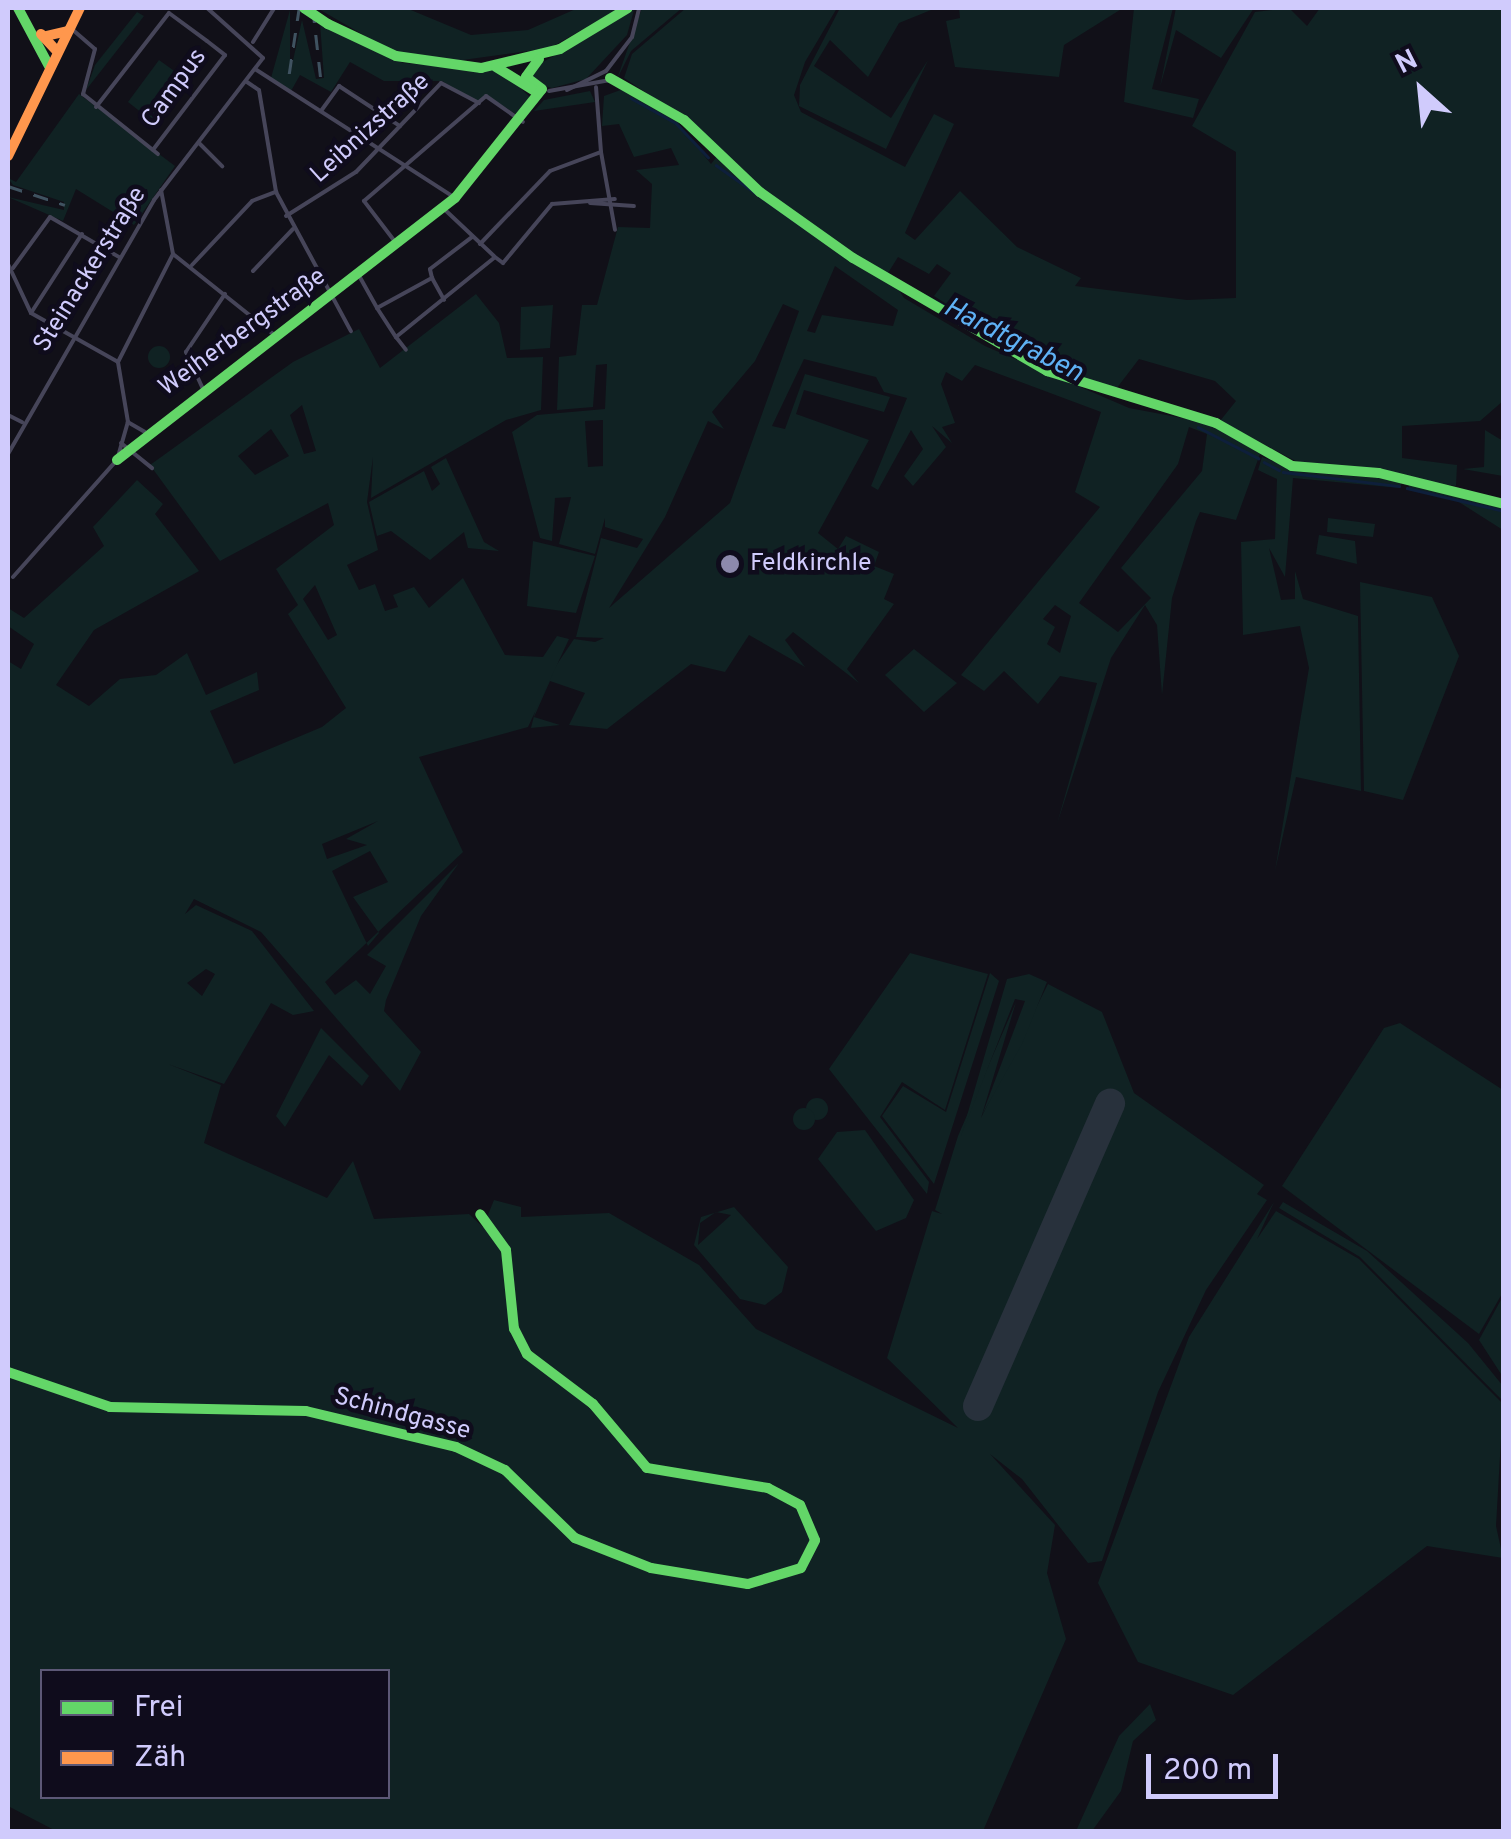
<!DOCTYPE html>
<html>
<head>
<meta charset="utf-8">
<style>
  body { margin:0 }
  #map { position:relative; width:1511px; height:1839px; overflow:hidden; background:#111018; font-family:Overpass,sans-serif }
  div>[style] { position:absolute }
  [style*='--x'] { left:calc(var(--x)*1px); top:calc(var(--y)*1px); width:calc(var(--w)*1px); rotate:calc(var(--a)*1deg) }
  .green>* { inset:0; background:#102223 }
  .round { border-radius:50% }
  .stream>* { height:2.5px; margin:-1.25px; padding:0 1.25px; transform-origin:1.25px; border-radius:1.25px; background:#0e1f3b }
  .runway>* { height:30px; margin:-15px; padding:0 15px; transform-origin:15px; border-radius:15px; background:#28313c }
  .street>* { height:4px; margin:-2px; padding:0 2px; transform-origin:2px; border-radius:2px; background:#464559 }
  .fast>* { height:10px; margin:-5px; padding:0 5px; transform-origin:5px; border-radius:5px; background:#63d668 }
  .slow>* { height:10px; margin:-5px; padding:0 5px; transform-origin:5px; border-radius:5px; background:#ff974d }
  .rail>* { height:2.5px; margin-top:-1.25px; transform-origin:0; background:repeating-linear-gradient(90deg,#3f5260 0 15px,transparent 0 27px) }
  .fast-bridge>* { height:10px; margin:-5px; padding:0 5px; transform-origin:5px; border-radius:5px; background:#63d668 }
  .dots>* { width:28px; height:28px; translate:-50% -50%; box-sizing:border-box; border:5px solid #0f0c1c; border-radius:50% }
  span { translate:-50% -50%; white-space:nowrap; text-align:center; line-height:1.15; -webkit-text-stroke:9px #0f0c1c; paint-order:stroke }
  .street-label { font-size:25px; color:#d0cbfc }
  .poi-label { font-size:25px; color:#d0cbfc }
  .left { translate:0 -50%; text-align:left }
  .water-label { font-size:28px; color:#5fb1f5; font-style:italic }
  .frame { position:absolute; inset:0; border:10px solid #d0cbfc; pointer-events:none }
  .legend { position:absolute; left:40px; top:1669px; width:350px; height:130px; box-sizing:border-box; background:#0f0c1c; border:2px solid #5c5876; margin:0; padding:12px 18px; list-style:none; font-size:30px; color:#d0cbfc }
  .legend li { display:flex; align-items:center; gap:20px; height:50px }
  .legend b { width:50px; border:2px solid #5c5876 }
  .north { position:absolute; left:1371px; top:40px; width:100px; height:100px; -webkit-text-stroke:8px #0f0c1c; paint-order:stroke; rotate:333deg; font-size:28px; font-weight:700; line-height:40px; text-align:center; color:#d0cbfc }
  .north::after { content:''; display:block; margin:auto; width:35px; height:45px; background:#d0cbfc; clip-path:polygon(50% 0,100% 100%,50% 72%,0 100%) }
  .scale { position:absolute; left:1146px; top:1754px; width:132px; height:45px; box-sizing:border-box; border:5px solid #d0cbfc; border-top:0; padding-left:12px; font-size:30px; line-height:35px; white-space:nowrap; color:#d0cbfc; -webkit-text-stroke:8px #0f0c1c; paint-order:stroke }
</style>
</head>
<body>
<div id="map">
  <div class="green">
    <i style="clip-path:polygon(317px 8px,406px 8px,471px 35px,528px 30px,578px 8px,620px 8px,550px 48px,448px 62px,391px 51px)"></i>
    <i style="clip-path:polygon(642px 8px,682px 8px,631px 51px,617px 79px)"></i>
    <i style="clip-path:polygon(evenodd,686px 8px,837px 8px,805px 62px,794px 95px,801px 112px,905px 167px,934px 114px,954px 124px,905px 233px,915px 240px,960px 191px,1017px 247px,1081px 278px,1075px 286px,1187px 300px,1236px 298px,1236px 152px,1192px 126px,1255px 12px,1289px 8px,1307px 26px,1320px 8px,1503px 8px,1503px 401px,1480px 421px,1402px 426px,1402px 458px,1457px 465px,1456px 486px,1305px 466px,1220px 421px,1236px 401px,1215px 381px,1139px 359px,1113px 393px,1048px 369px,934px 296px,951px 273px,937px 264px,929px 274px,898px 257px,888px 273px,904px 298px,985px 346px,1129px 408px,1214px 424px,1260px 454px,1236px 520px,1200px 512px,1196px 521px,1172px 598px,1162px 695px,1157px 625px,1145px 605px,1111px 658px,1057px 824px,1097px 683px,1060px 676px,1038px 704px,1004px 671px,984px 691px,961px 675px,1100px 507px,1075px 492px,1101px 412px,975px 365px,962px 381px,946px 372px,941px 384px,955px 423px,942px 427px,952px 443px,932px 426px,946px 447px,913px 486px,904px 476px,923px 449px,911px 430px,878px 490px,871px 486px,907px 398px,884px 392px,876px 377px,804px 359px,772px 426px,785px 429px,805px 374px,890px 397px,884px 412px,804px 390px,796px 414px,869px 440px,818px 533px,838px 549px,846px 536px,879px 552px,874px 566px,894px 574px,884px 599px,894px 604px,847px 669px,859px 683px,793px 632px,785px 640px,805px 667px,749px 635px,725px 672px,691px 664px,607px 729px,569px 725px,585px 693px,550px 681px,534px 717px,560px 725px,531px 728px,538px 700px,547px 679px,574px 639px,595px 642px,604px 638px,576px 637px,601px 538px,637px 548px,643px 539px,605px 527px,605px 518px,595px 554px,559px 544px,571px 497px,555px 498px,552px 541px,540px 538px,512px 432px,537px 415px,605px 409px,607px 364px,596px 365px,593px 407px,557px 410px,559px 357px,576px 355px,582px 305px,597px 305px,618px 227px,650px 228px,652px 184px,636px 170px,679px 165px,671px 148px,634px 157px,619px 124px,602px 126px,604px 96px,626px 88px,675px 119px,711px 164px,718px 155px,696px 126px,624px 78px,632px 54px,686px 8px,835px 266px,898px 310px,893px 326px,822px 315px,815px 333px,807px 331px,835px 266px,686px 8px,783px 304px,799px 311px,730px 503px,609px 608px,665px 517px,708px 421px,724px 429px,712px 412px,755px 361px,783px 304px,686px 8px,603px 420px,603px 466px,588px 467px,585px 421px,603px 420px,686px 8px,1189px 427px,1207px 434px,1202px 471px,1121px 568px,1151px 598px,1118px 632px,1079px 603px,1178px 464px,1189px 427px,686px 8px,1055px 605px,1071px 616px,1060px 653px,1047px 644px,1055px 627px,1043px 619px,1055px 605px)"></i>
    <i style="clip-path:polygon(840px 8px,936px 8px,899px 23px,868px 77px,830px 40px,814px 66px,891px 118px,928px 60px,886px 149px,799px 106px,800px 85px)"></i>
    <i style="clip-path:polygon(959px 8px,1123px 8px,1064px 45px,1059px 77px,955px 67px,946px 21px,960px 18px)"></i>
    <i style="clip-path:polygon(1134px 8px,1173px 8px,1152px 89px,1199px 99px,1193px 118px,1124px 102px)"></i>
    <i style="clip-path:polygon(1176px 8px,1254px 8px,1221px 58px,1176px 30px,1160px 87px)"></i>
    <i style="clip-path:polygon(290px 10px,290px 74px,302px 20px,316px 79px,324px 78px,320px 23px,403px 63px,502px 71px,532px 99px,522px 118px,486px 95px,477px 103px,442px 81px,384px 81px,350px 62px,331px 92px,300px 75px,291px 91px,271px 78px)"></i>
    <i style="clip-path:polygon(634px 10px,627px 35px,586px 79px,552px 88px,531px 82px,529px 70px)"></i>
    <i style="clip-path:polygon(137px 12px,144px 16px,86px 90px,95px 65px)"></i>
    <i style="clip-path:polygon(159px 60px,184px 78px,152px 121px,128px 102px)"></i>
    <i style="clip-path:polygon(590px 91px,595px 102px,534px 111px,544px 100px)"></i>
    <i style="clip-path:polygon(79px 94px,175px 166px,134px 225px,76px 189px,63px 221px,8px 197px,64px 210px,64px 202px,13px 185px,8px 178px,16px 182px)"></i>
    <i style="clip-path:polygon(evenodd,476px 294px,499px 323px,507px 358px,543px 357px,541px 410px,506px 420px,371px 498px,373px 457px,367px 502px,378px 550px,347px 565px,359px 590px,375px 584px,385px 611px,398px 607px,393px 595px,414px 587px,429px 608px,463px 578px,505px 655px,543px 657px,557px 636px,569px 639px,528px 727px,419px 757px,463px 852px,325px 982px,335px 995px,356px 980px,370px 994px,386px 966px,367px 955px,459px 863px,421px 916px,386px 1000px,384px 1011px,421px 1052px,400px 1091px,261px 932px,194px 899px,185px 914px,196px 905px,252px 931px,314px 1011px,293px 1015px,271px 1003px,224px 1084px,168px 1064px,221px 1085px,204px 1143px,327px 1198px,353px 1161px,374px 1219px,469px 1214px,483px 1227px,494px 1200px,521px 1207px,521px 1217px,609px 1213px,699px 1265px,756px 1329px,958px 1428px,887px 1358px,932px 1211px,942px 1214px,935px 1210px,958px 1136px,1016px 1002px,981px 1118px,1048px 984px,1102px 1012px,1134px 1093px,1264px 1185px,1257px 1194px,1267px 1200px,1206px 1290px,1158px 1392px,1102px 1561px,1088px 1563px,1022px 1479px,990px 1454px,1055px 1525px,1047px 1573px,1066px 1639px,983px 1831px,58px 1832px,8px 1806px,8px 661px,21px 669px,34px 644px,8px 626px,8px 608px,24px 618px,104px 546px,93px 527px,137px 480px,163px 504px,155px 514px,199px 571px,94px 630px,56px 685px,89px 706px,120px 679px,156px 675px,187px 653px,206px 695px,257px 672px,259px 690px,210px 711px,234px 764px,322px 727px,346px 708px,288px 614px,298px 605px,276px 569px,334px 525px,328px 503px,220px 561px,150px 465px,293px 362px,359px 329px,380px 368px,476px 294px,302px 405px,316px 451px,304px 454px,290px 415px,302px 405px,476px 294px,271px 429px,289px 456px,255px 475px,238px 456px,271px 429px,476px 294px,315px 585px,337px 635px,328px 640px,303px 599px,315px 585px,476px 294px,378px 821px,346px 839px,367px 845px,327px 859px,322px 844px,378px 821px,476px 294px,370px 851px,388px 882px,353px 897px,379px 933px,368px 946px,332px 871px,370px 851px,476px 294px,206px 969px,215px 974px,202px 996px,187px 983px,206px 969px,476px 294px,42px 1672px,388px 1672px,388px 1796px,42px 1796px,42px 1672px)"></i>
    <i style="clip-path:polygon(553px 305px,550px 348px,520px 350px,521px 307px)"></i>
    <i class="round" style="left:148px;top:346px;width:22px;height:22px"></i>
    <i style="clip-path:polygon(1485px 430px,1503px 441px,1503px 476px,1463px 469px,1484px 467px)"></i>
    <i style="clip-path:polygon(1262px 457px,1301px 472px,1402px 480px,1400px 488px,1293px 478px,1285px 577px,1269px 548px,1281px 600px,1295px 599px,1295px 571px,1303px 599px,1358px 616px,1361px 791px,1296px 777px,1275px 871px,1309px 668px,1300px 626px,1243px 635px,1241px 542px,1275px 539px,1277px 479px,1258px 470px)"></i>
    <i style="clip-path:polygon(446px 458px,484px 542px,499px 551px,468px 548px,464px 532px,430px 560px,391px 531px,377px 536px,369px 502px,424px 471px,432px 491px,440px 484px,431px 467px)"></i>
    <i style="clip-path:polygon(1410px 482px,1503px 508px,1503px 530px,1451px 497px,1408px 490px)"></i>
    <i style="clip-path:polygon(1328px 518px,1375px 524px,1373px 537px,1327px 532px)"></i>
    <i style="clip-path:polygon(1319px 535px,1355px 541px,1357px 564px,1316px 554px)"></i>
    <i style="clip-path:polygon(533px 541px,595px 556px,576px 613px,527px 606px)"></i>
    <i style="clip-path:polygon(1360px 582px,1432px 597px,1459px 656px,1403px 800px,1364px 791px)"></i>
    <i style="clip-path:polygon(914px 649px,957px 683px,924px 712px,885px 675px)"></i>
    <i style="clip-path:polygon(910px 953px,988px 974px,945px 1110px,902px 1082px,880px 1117px,929px 1182px,927px 1194px,829px 1069px)"></i>
    <i style="clip-path:polygon(990px 973px,999px 981px,934px 1184px,882px 1116px,903px 1086px,946px 1112px)"></i>
    <i style="clip-path:polygon(1029px 974px,1047px 982px,1022px 1044px,982px 1115px,1025px 1001px,1015px 999px,961px 1136px,1007px 979px)"></i>
    <i style="clip-path:polygon(1400px 1023px,1503px 1090px,1503px 1292px,1479px 1334px,1282px 1186px,1384px 1028px)"></i>
    <i style="clip-path:polygon(321px 1028px,369px 1076px,362px 1086px,329px 1055px,285px 1127px,276px 1116px)"></i>
    <i class="round" style="left:806px;top:1098px;width:22px;height:22px"></i>
    <i class="round" style="left:793px;top:1108px;width:22px;height:22px"></i>
    <i style="clip-path:polygon(865px 1130px,914px 1200px,906px 1218px,876px 1231px,818px 1159px,837px 1132px)"></i>
    <i style="clip-path:polygon(1274px 1202px,1257px 1239px,1276px 1211px,1359px 1259px,1503px 1404px,1496px 1526px,1503px 1558px,1427px 1546px,1233px 1695px,1138px 1662px,1098px 1583px,1189px 1337px)"></i>
    <i style="clip-path:polygon(1283px 1202px,1367px 1251px,1468px 1343px,1503px 1386px,1503px 1401px,1360px 1257px,1279px 1208px)"></i>
    <i style="clip-path:polygon(evenodd,734px 1207px,788px 1267px,782px 1292px,765px 1305px,740px 1299px,694px 1245px,701px 1217px,734px 1207px,716px 1212px,731px 1215px,698px 1245px,700px 1223px,716px 1212px)"></i>
    <i style="clip-path:polygon(1503px 1296px,1503px 1377px,1479px 1340px)"></i>
    <i style="clip-path:polygon(1150px 1704px,1156px 1720px,1133px 1741px,1121px 1791px,1092px 1831px,1076px 1831px,1119px 1736px)"></i>
  </div>
  <div class="stream">
    <i style="--x:631;--y:98;--w:51;--a:29.1"></i>
    <i style="--x:676;--y:123;--w:47;--a:46.7"></i>
    <i style="--x:716;--y:165;--w:109;--a:35.3"></i>
    <i style="--x:836;--y:250;--w:32;--a:32"></i>
    <i style="--x:909;--y:287;--w:197;--a:27.9"></i>
    <i style="--x:1198;--y:427;--w:68;--a:27.3"></i>
    <i style="--x:1264;--y:462;--w:17;--a:28"></i>
    <i style="--x:1283;--y:472;--w:117;--a:6.9"></i>
    <i style="--x:1407;--y:488;--w:100;--a:13.3"></i>
  </div>
  <div class="runway">
    <i style="--x:978;--y:1406;--w:330;--a:-66.4"></i>
  </div>
  <div class="street">
    <i style="--x:451;--y:8;--w:45;--a:0"></i>
    <i style="--x:73;--y:30;--w:29;--a:41"></i>
    <i style="--x:95;--y:49;--w:47;--a:104.9"></i>
    <i style="--x:83;--y:94;--w:96;--a:38.7"></i>
    <i style="--x:253;--y:42;--w:40;--a:-58"></i>
    <i style="--x:255;--y:69;--w:238;--a:32.8"></i>
    <i style="--x:247;--y:82;--w:14;--a:34"></i>
    <i style="--x:259;--y:90;--w:103;--a:80.5"></i>
    <i style="--x:276;--y:192;--w:158;--a:61.7"></i>
    <i style="--x:567;--y:90;--w:43;--a:-26"></i>
    <i style="--x:606;--y:71;--w:43;--a:-52.6"></i>
    <i style="--x:632;--y:37;--w:30;--a:-76"></i>
    <i style="--x:549;--y:91;--w:62;--a:-10.2"></i>
    <i style="--x:96;--y:107;--w:119;--a:-52.2"></i>
    <i style="--x:169;--y:13;--w:47;--a:36.4"></i>
    <i style="--x:207;--y:41;--w:23;--a:38"></i>
    <i style="--x:225;--y:55;--w:119;--a:127.2"></i>
    <i style="--x:321;--y:111;--w:31;--a:-54"></i>
    <i style="--x:339;--y:86;--w:73;--a:33.3"></i>
    <i style="--x:199;--y:143;--w:33;--a:45"></i>
    <i style="--x:601;--y:152;--w:79;--a:79.8"></i>
    <i style="--x:590;--y:203;--w:44;--a:3.9"></i>
    <i style="--x:443;--y:208;--w:70;--a:43.3"></i>
    <i style="--x:286;--y:216;--w:83;--a:-32.2"></i>
    <i style="--x:356;--y:172;--w:123;--a:-46.3"></i>
    <i style="--x:441;--y:83;--w:43;--a:27.8"></i>
    <i style="--x:396;--y:243;--w:53;--a:-127.3"></i>
    <i style="--x:364;--y:201;--w:161;--a:-40.7"></i>
    <i style="--x:486;--y:96;--w:45;--a:35.1"></i>
    <i style="--x:480;--y:244;--w:101;--a:-46.2"></i>
    <i style="--x:550;--y:171;--w:54;--a:-20.4"></i>
    <i style="--x:601;--y:152;--w:65;--a:-94.4"></i>
    <i style="--x:173;--y:254;--w:133;--a:38.6"></i>
    <i style="--x:8;--y:264;--w:54;--a:64.9"></i>
    <i style="--x:31;--y:313;--w:100;--a:29.4"></i>
    <i style="--x:192;--y:265;--w:88;--a:-46.8"></i>
    <i style="--x:252;--y:201;--w:26;--a:-21"></i>
    <i style="--x:13;--y:268;--w:63;--a:-54"></i>
    <i style="--x:50;--y:217;--w:80;--a:30.1"></i>
    <i style="--x:253;--y:271;--w:58;--a:-46.4"></i>
    <i style="--x:357;--y:272;--w:41;--a:60.9"></i>
    <i style="--x:377;--y:308;--w:63;--a:-28.6"></i>
    <i style="--x:432;--y:278;--w:9;--a:-103"></i>
    <i style="--x:430;--y:269;--w:53;--a:-37.3"></i>
    <i style="--x:432;--y:278;--w:25;--a:61"></i>
    <i style="--x:377;--y:308;--w:35;--a:57"></i>
    <i style="--x:396;--y:337;--w:127;--a:-38.9"></i>
    <i style="--x:495;--y:257;--w:10;--a:37"></i>
    <i style="--x:503;--y:263;--w:77;--a:-50.3"></i>
    <i style="--x:552;--y:204;--w:63;--a:-4.5"></i>
    <i style="--x:31;--y:313;--w:94;--a:-57.2"></i>
    <i style="--x:396;--y:337;--w:16;--a:52"></i>
    <i style="--x:203;--y:389;--w:41;--a:-114.7"></i>
    <i style="--x:186;--y:352;--w:70;--a:-56.1"></i>
    <i style="--x:8;--y:415;--w:16;--a:27"></i>
    <i style="--x:145;--y:432;--w:20;--a:-150"></i>
    <i style="--x:128;--y:422;--w:61;--a:-99.5"></i>
    <i style="--x:118;--y:362;--w:121;--a:-63"></i>
    <i style="--x:173;--y:254;--w:65;--a:-100.6"></i>
    <i style="--x:121;--y:443;--w:40;--a:39"></i>
    <i style="--x:8;--y:454;--w:293;--a:-60.1"></i>
    <i style="--x:154;--y:200;--w:179;--a:-52.5"></i>
    <i style="--x:263;--y:58;--w:75;--a:-138.2"></i>
    <i style="--x:13;--y:577;--w:157;--a:-48.4"></i>
    <i style="--x:117;--y:460;--w:40;--a:-74"></i>
  </div>
  <div class="fast">
    <i style="--x:18;--y:8;--w:66;--a:61.9"></i>
    <i style="--x:328;--y:24;--w:75;--a:25.2"></i>
    <i style="--x:396;--y:56;--w:86;--a:8"></i>
    <i style="--x:481;--y:68;--w:81;--a:-13.5"></i>
    <i style="--x:560;--y:49;--w:79;--a:-31.1"></i>
    <i style="--x:539;--y:59;--w:22;--a:126"></i>
    <i style="--x:526;--y:77;--w:20;--a:37"></i>
    <i style="--x:496;--y:67;--w:49;--a:31.8"></i>
    <i style="--x:610;--y:78;--w:85;--a:29.6"></i>
    <i style="--x:684;--y:120;--w:105;--a:43.5"></i>
    <i style="--x:760;--y:192;--w:114;--a:35.4"></i>
    <i style="--x:853;--y:258;--w:225;--a:30.2"></i>
    <i style="--x:1047;--y:371;--w:177;--a:17.1"></i>
    <i style="--x:1216;--y:423;--w:87;--a:29.5"></i>
    <i style="--x:1292;--y:466;--w:87;--a:4.6"></i>
    <i style="--x:1379;--y:473;--w:129;--a:13.9"></i>
    <i style="--x:117;--y:460;--w:428;--a:-37.8"></i>
    <i style="--x:455;--y:198;--w:139;--a:-51.4"></i>
    <i style="--x:8;--y:1372;--w:108;--a:18.9"></i>
    <i style="--x:110;--y:1407;--w:196;--a:1.2"></i>
    <i style="--x:306;--y:1411;--w:154;--a:13.5"></i>
    <i style="--x:456;--y:1447;--w:54;--a:25.1"></i>
    <i style="--x:505;--y:1470;--w:98;--a:44.2"></i>
    <i style="--x:575;--y:1538;--w:82;--a:21.5"></i>
    <i style="--x:651;--y:1568;--w:98;--a:9.4"></i>
    <i style="--x:748;--y:1584;--w:55;--a:-16.8"></i>
    <i style="--x:801;--y:1568;--w:31;--a:-63"></i>
    <i style="--x:815;--y:1540;--w:38;--a:-113"></i>
    <i style="--x:800;--y:1505;--w:36;--a:-152"></i>
    <i style="--x:768;--y:1488;--w:123;--a:-170.6"></i>
    <i style="--x:647;--y:1468;--w:84;--a:-130.2"></i>
    <i style="--x:593;--y:1404;--w:83;--a:-142.9"></i>
    <i style="--x:527;--y:1354;--w:28;--a:-117"></i>
    <i style="--x:514;--y:1329;--w:79;--a:-95.8"></i>
    <i style="--x:506;--y:1250;--w:44;--a:-125.8"></i>
  </div>
  <div class="slow">
    <i style="--x:41;--y:34;--w:23;--a:47"></i>
    <i style="--x:46;--y:36;--w:22;--a:-13"></i>
    <i style="--x:8;--y:156;--w:165;--a:-64.1"></i>
  </div>
  <div class="rail">
    <i style="--x:313;--y:8;--w:71;--a:83.6"></i>
    <i style="--x:289;--y:74;--w:67;--a:-81.4"></i>
    <i style="--x:8;--y:186;--w:60;--a:18.4"></i>
  </div>
  <div class="fast-bridge">
    <i style="--x:304;--y:8;--w:29;--a:34"></i>
  </div>
  <div class="dots">
    <i style="left:730px;top:564px;background:#8d8aac"></i>
  </div>
  <div class="street-label">
    <span style="left:175px;top:89px;rotate:-54deg">Campus</span>
    <span style="left:371px;top:129px;rotate:-42deg">Leibnizstraße</span>
    <span style="left:91px;top:270px;rotate:-58deg">Steinackerstraße</span>
    <span style="left:243px;top:333px;rotate:-36deg">Weiherbergstraße</span>
    <span style="left:402px;top:1415px;rotate:15deg">Schindgasse</span>
  </div>
  <div class="poi-label">
    <span class="left" style="left:750px;top:564px">Feldkirchle</span>
  </div>
  <div class="water-label">
    <span style="left:1013px;top:341px;rotate:27deg">Hardtgraben</span>
  </div>
  <div class="frame"></div>
  <ul class="legend">
  <li><b style="height:12px;background:#63d668"></b>Frei</li>
  <li><b style="height:12px;background:#ff974d"></b>Zäh</li>
  </ul>
  <div class="north">N</div>
  <div class="scale">200 m</div>
</div>
</body>
</html>
